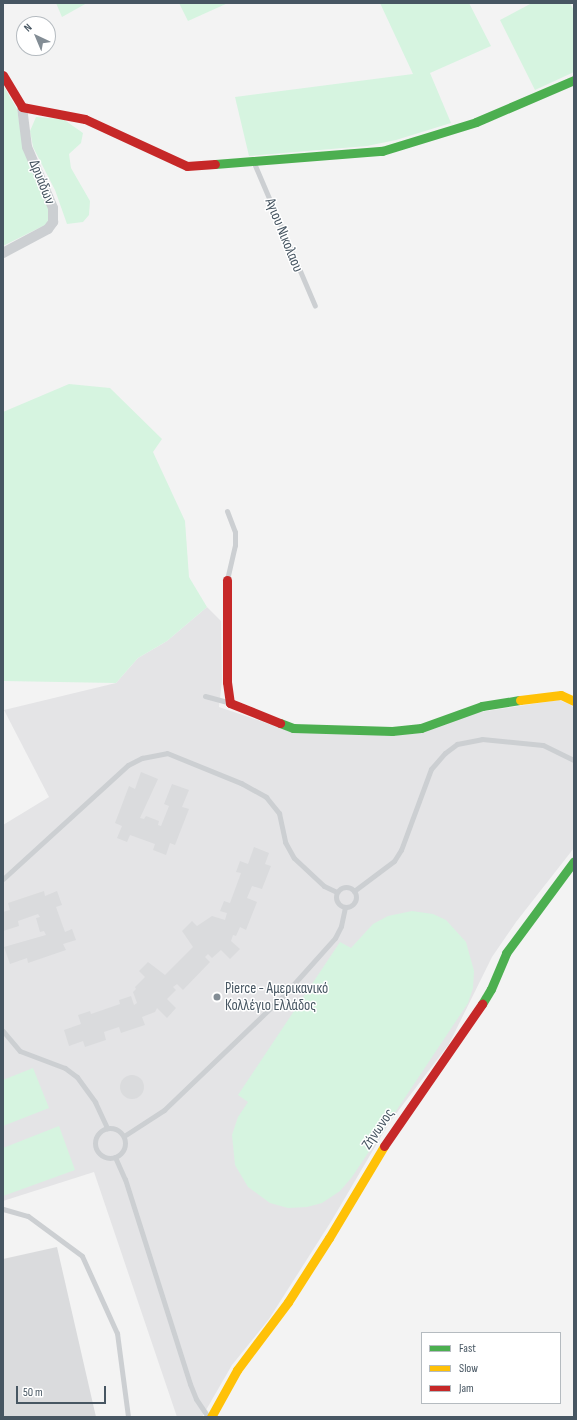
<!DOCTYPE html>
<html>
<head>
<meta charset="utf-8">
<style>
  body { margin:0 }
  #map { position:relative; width:577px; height:1420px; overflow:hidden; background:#f3f3f3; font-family:"Sofia Sans Condensed",sans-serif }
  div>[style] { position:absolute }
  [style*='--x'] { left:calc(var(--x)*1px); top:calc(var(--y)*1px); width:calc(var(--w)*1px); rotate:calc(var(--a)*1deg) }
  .education>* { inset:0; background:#e4e4e6 }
  .green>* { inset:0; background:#d6f4e0 }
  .building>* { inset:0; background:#dadbdd }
  .round { border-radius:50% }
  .lane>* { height:5px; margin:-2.5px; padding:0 2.5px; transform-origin:2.5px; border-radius:2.5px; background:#cccfd2 }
  .lane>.ring { margin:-2.5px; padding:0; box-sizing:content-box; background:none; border:5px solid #cccfd2; border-radius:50% }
  .street>* { height:10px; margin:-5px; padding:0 5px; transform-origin:5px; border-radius:5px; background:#cccfd2 }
  .fast>* { height:9px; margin:-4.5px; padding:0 4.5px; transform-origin:4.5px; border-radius:4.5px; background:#4caf50 }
  .slow>* { height:9px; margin:-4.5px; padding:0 4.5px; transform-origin:4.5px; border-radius:4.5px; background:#ffc107 }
  .jam>* { height:9px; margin:-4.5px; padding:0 4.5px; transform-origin:4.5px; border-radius:4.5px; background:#c62828 }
  .dots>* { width:11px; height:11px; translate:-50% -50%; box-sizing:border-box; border:2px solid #fff; border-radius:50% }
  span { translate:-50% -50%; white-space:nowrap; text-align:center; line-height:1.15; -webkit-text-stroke:3px #fff; paint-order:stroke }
  .street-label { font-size:15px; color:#475662 }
  .poi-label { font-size:15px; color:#475662 }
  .left { translate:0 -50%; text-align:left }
  .frame { position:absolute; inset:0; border:4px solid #475662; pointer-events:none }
  .legend { position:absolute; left:421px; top:1332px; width:140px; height:72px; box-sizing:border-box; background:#fff; border:1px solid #b5bbc0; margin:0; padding:5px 7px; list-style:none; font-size:12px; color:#475662 }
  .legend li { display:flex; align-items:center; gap:8px; height:20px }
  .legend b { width:20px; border:1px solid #b5bbc0 }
  .north { position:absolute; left:16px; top:16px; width:40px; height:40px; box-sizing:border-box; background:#fff; border:1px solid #b5bbc0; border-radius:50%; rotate:316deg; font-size:11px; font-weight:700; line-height:16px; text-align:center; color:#475662 }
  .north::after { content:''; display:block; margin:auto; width:14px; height:18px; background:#838d95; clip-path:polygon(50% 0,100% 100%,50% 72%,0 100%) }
  .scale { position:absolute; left:16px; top:1386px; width:90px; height:18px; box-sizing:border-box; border:2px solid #475662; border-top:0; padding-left:5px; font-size:12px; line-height:14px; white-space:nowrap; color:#475662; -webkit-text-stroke:3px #fff; paint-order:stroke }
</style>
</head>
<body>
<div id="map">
  <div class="education">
    <i style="clip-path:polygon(207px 607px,221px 621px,222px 681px,219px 707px,293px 732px,402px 735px,480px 712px,559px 700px,571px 705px,574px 708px,574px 848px,516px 922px,492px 957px,449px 1044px,389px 1123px,332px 1220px,269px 1319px,232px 1365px,202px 1417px,177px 1417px,94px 1172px,3px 1201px,3px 825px,49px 797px,4px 710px,116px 683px,138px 658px,167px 641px)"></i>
  </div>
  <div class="green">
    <i style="clip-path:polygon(56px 3px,87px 3px,62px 17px)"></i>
    <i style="clip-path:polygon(179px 3px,228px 3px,188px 21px)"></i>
    <i style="clip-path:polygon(380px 3px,469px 3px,491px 46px,430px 73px,451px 123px,396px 140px,367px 146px,249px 156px,235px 97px,413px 74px)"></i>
    <i style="clip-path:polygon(532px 3px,570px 3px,574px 11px,574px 72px,535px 90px,500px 20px)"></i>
    <i style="clip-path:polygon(3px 85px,17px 109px,23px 147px,48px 207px,49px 216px,47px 224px,3px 246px)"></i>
    <i style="clip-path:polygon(36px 117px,63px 119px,83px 133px,81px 143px,69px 154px,71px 168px,90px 201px,89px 215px,83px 222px,67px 224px,55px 190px,33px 147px,30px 131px)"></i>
    <i style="clip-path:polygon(69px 384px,110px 388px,162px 439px,153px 452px,185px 521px,189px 577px,207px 607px,167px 641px,138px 658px,116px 683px,3px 681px,3px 412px)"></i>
    <i style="clip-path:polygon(412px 911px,433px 914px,446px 920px,466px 942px,474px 971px,473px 988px,468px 1003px,352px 1177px,340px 1191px,322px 1203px,307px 1207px,288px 1208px,270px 1203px,248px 1187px,235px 1165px,232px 1135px,238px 1117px,248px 1102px,238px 1095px,340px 942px,351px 948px,373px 924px,388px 916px)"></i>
    <i style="clip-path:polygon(33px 1068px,49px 1108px,3px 1126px,3px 1080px)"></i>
    <i style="clip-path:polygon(59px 1126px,75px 1170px,3px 1196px,3px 1148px)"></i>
  </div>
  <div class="building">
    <i style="clip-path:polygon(141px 772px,158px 779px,140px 818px,144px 819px,146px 816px,159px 821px,158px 825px,161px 826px,169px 806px,164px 804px,172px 784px,189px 790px,182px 807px,189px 809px,175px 845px,170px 843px,166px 855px,153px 850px,155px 844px,130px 835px,127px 842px,117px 838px,122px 826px,115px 823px,129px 786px,135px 789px)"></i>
    <i style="clip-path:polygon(254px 847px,269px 853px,265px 864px,271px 866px,262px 889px,252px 886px,247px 898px,257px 902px,246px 930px,240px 927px,236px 936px,233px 935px,231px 941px,240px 949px,230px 959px,221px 950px,212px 958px,208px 954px,205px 957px,210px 962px,183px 990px,177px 984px,173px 987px,176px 990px,167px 999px,176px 1008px,167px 1018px,157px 1008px,155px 1012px,142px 1017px,145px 1025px,121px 1033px,119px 1027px,104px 1032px,106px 1040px,85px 1047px,83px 1041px,69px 1046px,64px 1030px,81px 1024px,78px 1015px,90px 1011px,91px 1014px,120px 1004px,119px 1000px,131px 996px,134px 1005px,137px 1003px,133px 992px,136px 989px,135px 987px,145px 977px,139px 971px,148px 962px,165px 975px,193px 947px,182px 931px,192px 921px,197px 926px,212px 916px,225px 920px,227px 913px,220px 911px,224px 901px,230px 903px,241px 873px,236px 872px,240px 861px,248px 864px)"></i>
    <i style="clip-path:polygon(44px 891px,45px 896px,57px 891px,62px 905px,56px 907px,65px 932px,72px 929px,76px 940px,63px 944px,66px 950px,28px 963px,27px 958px,10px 964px,4px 947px,46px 935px,44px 931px,40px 932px,36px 918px,40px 917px,38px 914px,18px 921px,19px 926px,3px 931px,3px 912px,10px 910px,8px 903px)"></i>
    <i class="round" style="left:120px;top:1075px;width:24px;height:24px"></i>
    <i style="clip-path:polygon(57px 1247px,96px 1417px,3px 1417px,3px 1259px)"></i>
  </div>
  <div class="lane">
    <i style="--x:254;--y:163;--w:155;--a:66.9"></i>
    <i style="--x:227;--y:511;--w:22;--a:69"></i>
    <i style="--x:235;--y:532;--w:13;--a:90"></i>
    <i style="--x:235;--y:545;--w:35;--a:103"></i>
    <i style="--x:205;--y:696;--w:24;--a:15"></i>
    <i style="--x:3;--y:879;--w:169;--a:-42.4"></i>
    <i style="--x:128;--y:765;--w:16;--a:-27"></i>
    <i style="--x:142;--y:758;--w:25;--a:-11"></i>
    <i style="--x:167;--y:753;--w:80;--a:22.1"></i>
    <i style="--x:241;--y:783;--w:29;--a:29"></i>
    <i style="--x:266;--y:797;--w:21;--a:51"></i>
    <i style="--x:279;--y:813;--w:30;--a:78"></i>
    <i style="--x:285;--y:842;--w:18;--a:61"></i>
    <i style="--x:294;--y:858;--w:41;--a:43"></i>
    <i style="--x:324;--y:886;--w:14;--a:25"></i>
    <i class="ring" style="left:336px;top:887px;width:15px;height:15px"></i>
    <i style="--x:354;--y:891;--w:50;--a:-36.9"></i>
    <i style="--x:394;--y:861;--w:13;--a:-58"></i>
    <i style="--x:401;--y:850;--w:86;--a:-69.7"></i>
    <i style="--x:431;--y:769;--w:21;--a:-49"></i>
    <i style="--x:445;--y:753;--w:15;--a:-37"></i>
    <i style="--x:457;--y:744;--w:25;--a:-11"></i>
    <i style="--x:482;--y:739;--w:61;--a:5.6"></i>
    <i style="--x:543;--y:745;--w:34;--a:26"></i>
    <i style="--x:3;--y:1031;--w:26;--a:50"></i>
    <i style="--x:20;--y:1051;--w:48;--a:20.7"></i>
    <i style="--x:65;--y:1068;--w:15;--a:37"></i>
    <i style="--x:77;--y:1077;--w:31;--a:54"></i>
    <i style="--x:95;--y:1102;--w:29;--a:65"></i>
    <i class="ring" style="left:95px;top:1128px;width:25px;height:25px"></i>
    <i style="--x:124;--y:1136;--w:48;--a:-33"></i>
    <i style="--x:164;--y:1110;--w:166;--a:-43.8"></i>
    <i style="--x:284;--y:995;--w:76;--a:-48.2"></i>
    <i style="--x:335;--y:938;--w:13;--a:-63"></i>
    <i style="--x:341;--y:926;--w:19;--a:-78"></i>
    <i style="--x:115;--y:1157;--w:24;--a:66"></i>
    <i style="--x:125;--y:1179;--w:215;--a:72.4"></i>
    <i style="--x:190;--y:1384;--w:16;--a:68"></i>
    <i style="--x:196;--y:1399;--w:22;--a:56"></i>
    <i style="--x:3;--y:1209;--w:26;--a:16"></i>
    <i style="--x:28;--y:1216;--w:67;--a:36.5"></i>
    <i style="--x:82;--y:1256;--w:85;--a:65.6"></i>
    <i style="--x:117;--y:1333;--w:85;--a:82.5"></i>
  </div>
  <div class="street">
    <i style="--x:3;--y:253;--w:51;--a:-28.1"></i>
    <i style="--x:48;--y:229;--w:9;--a:-54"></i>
    <i style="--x:53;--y:222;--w:14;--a:-90"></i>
    <i style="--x:53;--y:208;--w:66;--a:-113.1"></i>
    <i style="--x:27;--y:147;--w:40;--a:-97.1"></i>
  </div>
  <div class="fast">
    <i style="--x:215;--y:164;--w:168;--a:-4.5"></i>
    <i style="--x:382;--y:151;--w:98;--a:-17.1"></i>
    <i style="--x:476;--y:122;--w:107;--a:-23.2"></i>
    <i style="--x:280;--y:723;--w:14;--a:21"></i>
    <i style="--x:293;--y:728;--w:99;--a:1.7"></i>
    <i style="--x:392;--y:731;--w:29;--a:-6"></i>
    <i style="--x:421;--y:728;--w:65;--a:-19.8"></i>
    <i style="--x:482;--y:706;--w:38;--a:-9"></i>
    <i style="--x:482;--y:1004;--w:17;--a:-59"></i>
    <i style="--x:491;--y:989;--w:39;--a:-67"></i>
    <i style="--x:506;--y:953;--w:114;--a:-53.5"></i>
  </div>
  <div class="slow">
    <i style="--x:520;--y:700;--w:41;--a:-7"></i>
    <i style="--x:561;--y:695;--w:14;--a:25"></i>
    <i style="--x:211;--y:1417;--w:54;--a:-61"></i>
    <i style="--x:237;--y:1370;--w:85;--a:-53.1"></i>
    <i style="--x:288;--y:1302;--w:76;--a:-57.4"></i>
    <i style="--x:329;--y:1238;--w:107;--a:-59.1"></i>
  </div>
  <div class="jam">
    <i style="--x:3;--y:75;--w:37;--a:59"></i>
    <i style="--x:22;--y:107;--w:64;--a:10.8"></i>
    <i style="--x:85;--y:119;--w:112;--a:24.7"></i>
    <i style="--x:187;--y:166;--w:28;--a:-4"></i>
    <i style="--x:227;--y:580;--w:102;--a:90"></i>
    <i style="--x:227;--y:682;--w:21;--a:82"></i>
    <i style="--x:230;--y:703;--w:54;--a:21.8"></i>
    <i style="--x:384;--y:1146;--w:173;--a:-55.4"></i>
  </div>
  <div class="dots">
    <i style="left:217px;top:997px;background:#838d95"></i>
  </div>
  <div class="street-label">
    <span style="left:42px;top:182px;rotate:68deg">Δρυάδων</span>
    <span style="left:284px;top:235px;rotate:68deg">Αγιου Νικολαου</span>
    <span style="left:378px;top:1129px;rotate:-56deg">Ζήνωνος</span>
  </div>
  <div class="poi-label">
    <span class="left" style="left:225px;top:997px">Pierce - Αμερικανικό<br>Κολλέγιο Ελλάδος</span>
  </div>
  <div class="frame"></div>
  <ul class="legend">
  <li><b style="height:5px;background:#4caf50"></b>Fast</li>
  <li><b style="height:5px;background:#ffc107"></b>Slow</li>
  <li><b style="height:5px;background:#c62828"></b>Jam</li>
  </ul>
  <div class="north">N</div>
  <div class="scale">50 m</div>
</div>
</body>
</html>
